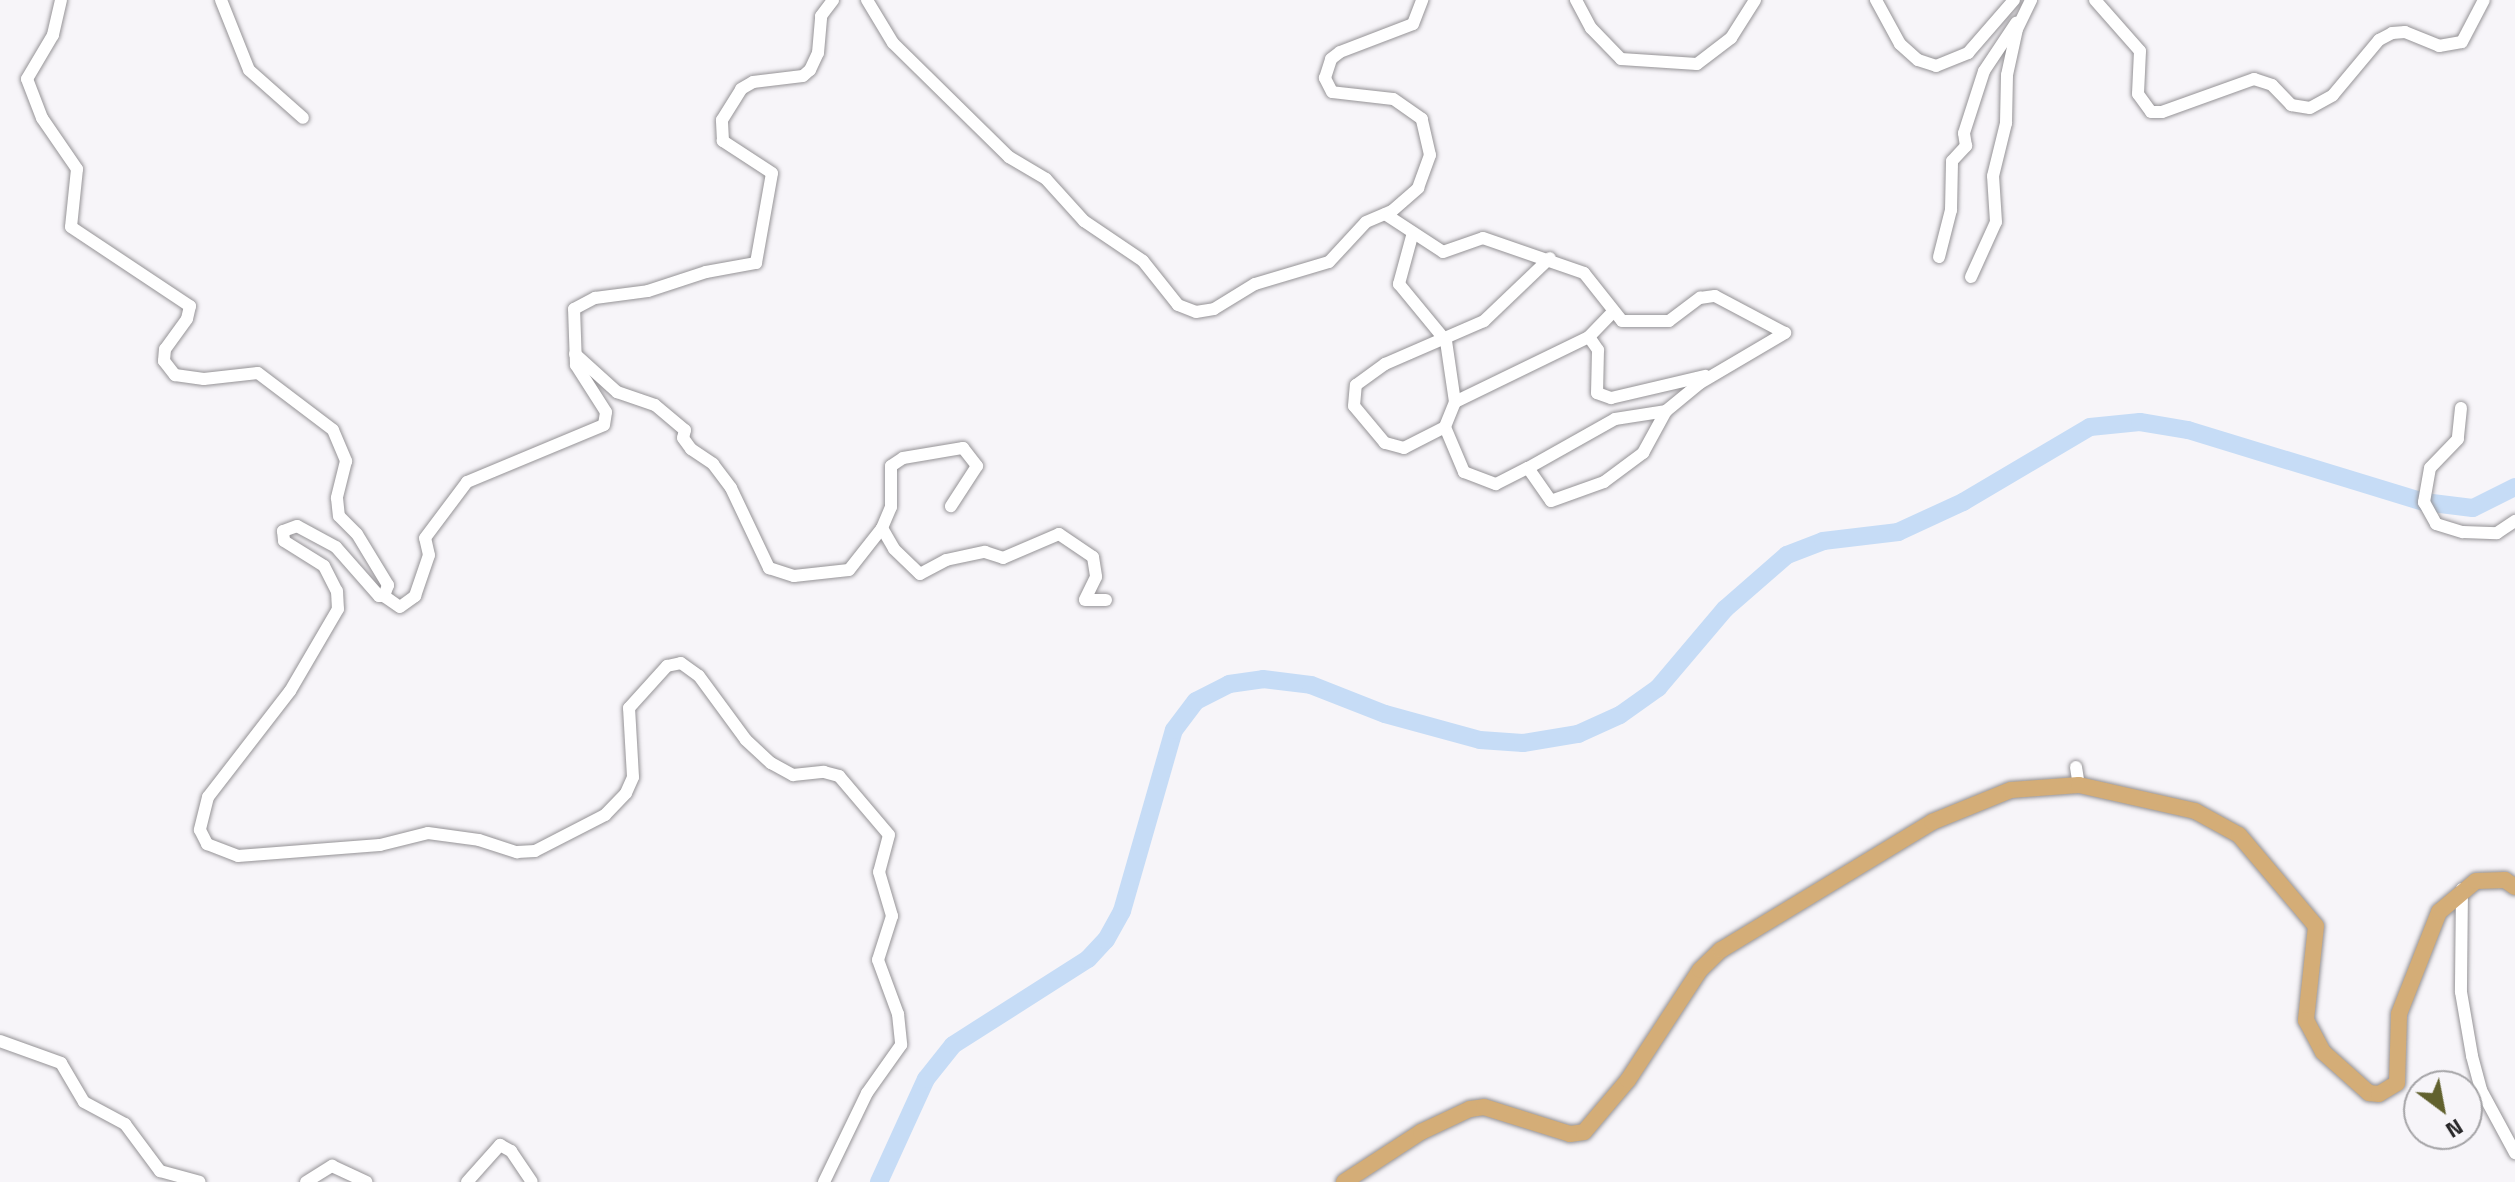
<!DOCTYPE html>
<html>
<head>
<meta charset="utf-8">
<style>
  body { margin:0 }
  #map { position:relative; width:2515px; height:1182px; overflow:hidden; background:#f7f5f9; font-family:"Titillium Web",sans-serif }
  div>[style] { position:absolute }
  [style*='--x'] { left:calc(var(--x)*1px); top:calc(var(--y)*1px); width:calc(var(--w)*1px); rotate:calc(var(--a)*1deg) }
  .river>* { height:18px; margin:-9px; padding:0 9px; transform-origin:9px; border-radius:9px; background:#c6dcf6 }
  .roads { filter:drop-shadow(0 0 2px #959396) drop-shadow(0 0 2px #959396) }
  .minor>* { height:12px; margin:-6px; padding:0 6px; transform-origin:6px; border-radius:6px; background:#fff }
  .major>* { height:16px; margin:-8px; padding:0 8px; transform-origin:8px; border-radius:8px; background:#d4ad77 }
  span { translate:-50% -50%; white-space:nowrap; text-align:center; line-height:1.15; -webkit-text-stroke:6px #f7f5f9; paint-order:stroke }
  .north { position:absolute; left:2403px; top:1070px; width:80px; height:80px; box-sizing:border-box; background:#f7f5f9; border:2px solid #a4a3a6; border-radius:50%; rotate:148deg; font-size:22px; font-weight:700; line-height:32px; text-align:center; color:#282729 }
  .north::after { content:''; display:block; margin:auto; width:28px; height:36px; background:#61612e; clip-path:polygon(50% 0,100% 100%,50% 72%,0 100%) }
</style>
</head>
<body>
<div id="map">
  <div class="river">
    <i style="--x:879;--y:1182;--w:113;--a:-65.5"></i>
    <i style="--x:926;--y:1079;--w:43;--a:-51.5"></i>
    <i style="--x:953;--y:1045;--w:160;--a:-32.5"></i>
    <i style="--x:1088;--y:959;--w:26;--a:-47"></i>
    <i style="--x:1106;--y:940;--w:33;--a:-61"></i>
    <i style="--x:1122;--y:911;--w:188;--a:-74"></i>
    <i style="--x:1174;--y:730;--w:36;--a:-53"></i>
    <i style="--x:1196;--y:701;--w:37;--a:-27"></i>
    <i style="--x:1229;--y:684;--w:34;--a:-8"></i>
    <i style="--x:1263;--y:679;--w:48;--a:7.1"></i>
    <i style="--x:1311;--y:685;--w:79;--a:21.4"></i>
    <i style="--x:1385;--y:714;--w:98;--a:15.3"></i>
    <i style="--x:1480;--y:740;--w:43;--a:4"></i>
    <i style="--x:1523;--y:743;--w:56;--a:-9.3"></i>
    <i style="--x:1578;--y:734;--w:46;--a:-24.3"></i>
    <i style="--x:1620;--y:715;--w:47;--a:-35.4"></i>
    <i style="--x:1658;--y:688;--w:104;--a:-49.7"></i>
    <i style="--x:1725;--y:609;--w:82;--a:-41.1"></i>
    <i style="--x:1787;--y:555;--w:39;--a:-21"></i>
    <i style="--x:1823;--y:541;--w:76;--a:-6.8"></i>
    <i style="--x:1898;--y:532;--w:72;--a:-24.8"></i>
    <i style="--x:1963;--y:502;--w:147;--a:-30.6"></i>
    <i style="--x:2090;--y:427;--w:50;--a:-5.7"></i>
    <i style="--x:2140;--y:422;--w:49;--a:9.5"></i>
    <i style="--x:2188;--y:430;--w:247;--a:17"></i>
    <i style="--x:2424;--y:502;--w:49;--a:7"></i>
    <i style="--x:2473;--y:508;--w:47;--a:-26.6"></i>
  </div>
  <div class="roads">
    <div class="minor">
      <i style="--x:61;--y:0;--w:36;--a:103"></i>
      <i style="--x:53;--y:35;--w:51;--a:120.6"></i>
      <i style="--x:27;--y:79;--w:42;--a:69"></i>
      <i style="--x:42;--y:118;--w:62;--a:55.5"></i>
      <i style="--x:77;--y:169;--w:58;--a:95.9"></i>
      <i style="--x:71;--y:227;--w:143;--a:33.6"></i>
      <i style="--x:190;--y:306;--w:13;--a:103"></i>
      <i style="--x:187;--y:319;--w:37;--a:126"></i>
      <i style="--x:165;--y:349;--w:12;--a:95"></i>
      <i style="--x:164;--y:361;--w:18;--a:52"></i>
      <i style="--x:175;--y:375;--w:29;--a:8"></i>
      <i style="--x:204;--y:379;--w:54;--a:-6.3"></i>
      <i style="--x:258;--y:373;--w:94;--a:37.2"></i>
      <i style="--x:333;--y:430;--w:34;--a:67"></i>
      <i style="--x:346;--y:461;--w:38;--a:104"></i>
      <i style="--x:337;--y:498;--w:18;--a:84"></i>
      <i style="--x:339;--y:516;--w:25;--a:45"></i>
      <i style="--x:357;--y:534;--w:60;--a:58.7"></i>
      <i style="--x:388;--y:585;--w:12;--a:110"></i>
      <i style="--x:384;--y:596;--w:5;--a:180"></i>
      <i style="--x:379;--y:596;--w:65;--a:-131.3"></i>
      <i style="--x:336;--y:547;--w:44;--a:-151.7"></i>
      <i style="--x:297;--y:526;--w:15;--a:160"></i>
      <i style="--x:283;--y:531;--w:10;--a:84"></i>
      <i style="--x:284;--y:541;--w:47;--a:32"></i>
      <i style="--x:324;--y:566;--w:28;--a:63"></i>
      <i style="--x:337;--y:591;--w:18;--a:87"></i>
      <i style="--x:338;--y:609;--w:95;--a:120.3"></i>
      <i style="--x:290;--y:691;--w:134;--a:127.7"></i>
      <i style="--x:208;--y:797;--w:34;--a:104"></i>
      <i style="--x:200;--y:830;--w:16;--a:63"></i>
      <i style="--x:207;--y:844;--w:33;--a:21"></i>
      <i style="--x:238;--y:856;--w:142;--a:-4.4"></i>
      <i style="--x:380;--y:845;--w:49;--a:-14"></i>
      <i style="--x:428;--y:833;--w:51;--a:7.8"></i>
      <i style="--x:479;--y:840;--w:40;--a:18"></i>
      <i style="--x:517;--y:852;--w:18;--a:-3"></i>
      <i style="--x:535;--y:851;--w:79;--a:-27.2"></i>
      <i style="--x:605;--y:815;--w:30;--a:-46"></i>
      <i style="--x:626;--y:793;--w:17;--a:-66"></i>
      <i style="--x:633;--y:777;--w:69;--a:-93.3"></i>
      <i style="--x:629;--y:708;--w:57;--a:-47.9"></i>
      <i style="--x:667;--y:666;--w:14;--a:-12"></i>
      <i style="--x:681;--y:663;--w:22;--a:36"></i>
      <i style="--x:699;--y:676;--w:79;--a:53.7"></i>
      <i style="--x:746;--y:740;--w:34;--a:43"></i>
      <i style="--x:771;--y:763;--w:25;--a:29"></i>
      <i style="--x:793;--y:775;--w:31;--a:-6"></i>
      <i style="--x:824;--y:772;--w:16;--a:15"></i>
      <i style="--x:839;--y:776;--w:77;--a:49.7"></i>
      <i style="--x:889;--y:835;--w:38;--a:105"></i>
      <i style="--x:879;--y:872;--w:46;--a:73.5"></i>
      <i style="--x:892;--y:916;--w:46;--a:107.7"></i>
      <i style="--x:878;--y:960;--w:58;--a:69.7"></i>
      <i style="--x:898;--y:1014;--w:31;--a:84"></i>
      <i style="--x:901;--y:1045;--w:59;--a:125.3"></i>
      <i style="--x:867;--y:1093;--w:99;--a:115.8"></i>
      <i style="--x:221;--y:0;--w:75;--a:68.2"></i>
      <i style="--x:249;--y:70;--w:72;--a:41.6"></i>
      <i style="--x:867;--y:0;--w:50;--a:58.8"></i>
      <i style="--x:893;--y:43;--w:163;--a:44.5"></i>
      <i style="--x:1009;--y:157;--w:43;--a:30.7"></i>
      <i style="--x:1046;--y:179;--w:57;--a:47.9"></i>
      <i style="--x:1084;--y:221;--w:71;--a:34.1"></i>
      <i style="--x:1143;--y:261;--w:56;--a:51.5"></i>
      <i style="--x:1178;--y:305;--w:19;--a:21"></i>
      <i style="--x:1196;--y:312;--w:18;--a:-9"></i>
      <i style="--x:1214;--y:309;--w:48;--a:-31.4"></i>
      <i style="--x:1255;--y:284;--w:77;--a:-16.6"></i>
      <i style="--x:1329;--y:262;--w:54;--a:-47.2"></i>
      <i style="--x:1366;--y:222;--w:28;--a:-23"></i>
      <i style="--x:1392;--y:211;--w:35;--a:-41"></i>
      <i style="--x:1418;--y:188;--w:35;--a:-70"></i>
      <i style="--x:1430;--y:155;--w:37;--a:-103"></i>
      <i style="--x:1422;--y:119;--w:35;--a:-145"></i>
      <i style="--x:1393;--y:99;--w:61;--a:-173.5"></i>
      <i style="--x:1332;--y:92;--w:16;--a:-117"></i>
      <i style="--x:1325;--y:78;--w:20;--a:-72"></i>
      <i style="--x:1331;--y:59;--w:11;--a:-38"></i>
      <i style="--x:1340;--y:52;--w:78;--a:-21"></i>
      <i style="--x:1413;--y:24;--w:26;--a:-69"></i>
      <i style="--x:1576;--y:0;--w:32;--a:62"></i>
      <i style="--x:1591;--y:28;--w:43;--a:45.9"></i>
      <i style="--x:1621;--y:59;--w:76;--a:3.8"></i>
      <i style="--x:1697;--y:64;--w:43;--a:-37.4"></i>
      <i style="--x:1731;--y:38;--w:45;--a:-57.7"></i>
      <i style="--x:1876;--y:0;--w:50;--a:61.4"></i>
      <i style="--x:1900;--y:44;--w:24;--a:42"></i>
      <i style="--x:1918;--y:60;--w:19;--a:18"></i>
      <i style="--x:1936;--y:66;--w:35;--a:-22"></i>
      <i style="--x:1968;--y:53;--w:70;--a:-49"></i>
      <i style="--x:2095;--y:0;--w:68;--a:48.6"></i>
      <i style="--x:2140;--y:51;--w:43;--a:92.7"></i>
      <i style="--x:2138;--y:94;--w:22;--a:54"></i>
      <i style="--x:2151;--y:112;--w:11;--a:0"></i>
      <i style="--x:2162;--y:112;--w:98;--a:-19.7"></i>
      <i style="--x:2254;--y:79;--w:19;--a:18"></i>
      <i style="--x:2272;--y:85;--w:28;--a:46"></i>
      <i style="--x:2291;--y:105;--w:19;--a:9"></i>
      <i style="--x:2310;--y:108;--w:26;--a:-29"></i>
      <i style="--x:2333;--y:95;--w:72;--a:-50.1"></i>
      <i style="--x:2379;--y:40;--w:15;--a:-28"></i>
      <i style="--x:2392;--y:33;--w:13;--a:-4"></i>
      <i style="--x:2405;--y:32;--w:37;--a:22"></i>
      <i style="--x:2439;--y:46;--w:23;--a:-10"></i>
      <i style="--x:2462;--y:42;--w:47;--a:-62.4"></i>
      <i style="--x:1385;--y:214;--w:69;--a:33.2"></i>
      <i style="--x:1443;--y:252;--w:42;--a:-19.3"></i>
      <i style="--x:1483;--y:238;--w:107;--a:19.1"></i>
      <i style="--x:1584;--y:273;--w:61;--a:51.6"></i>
      <i style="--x:1622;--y:321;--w:47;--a:0"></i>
      <i style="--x:1669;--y:321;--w:39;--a:-37"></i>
      <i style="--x:1700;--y:298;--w:15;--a:-8"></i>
      <i style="--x:1715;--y:296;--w:79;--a:27.9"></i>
      <i style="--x:1412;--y:236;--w:50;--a:105.2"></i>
      <i style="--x:1399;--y:284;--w:74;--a:50.5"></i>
      <i style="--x:1446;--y:341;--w:62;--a:81.6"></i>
      <i style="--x:1455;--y:402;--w:27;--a:112"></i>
      <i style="--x:1445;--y:427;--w:49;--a:67.1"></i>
      <i style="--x:1464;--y:472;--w:34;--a:21"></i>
      <i style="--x:1496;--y:484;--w:36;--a:-27"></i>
      <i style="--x:1528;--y:468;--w:40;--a:55.1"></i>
      <i style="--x:1551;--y:501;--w:56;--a:-19.7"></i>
      <i style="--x:1604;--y:482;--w:49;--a:-36.6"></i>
      <i style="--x:1643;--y:453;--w:48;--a:-61.3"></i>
      <i style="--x:1666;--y:411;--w:44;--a:-39.5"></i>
      <i style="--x:1700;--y:383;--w:99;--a:-30.5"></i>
      <i style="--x:1939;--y:257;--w:49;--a:-75.7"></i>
      <i style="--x:1951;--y:210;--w:49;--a:-88.8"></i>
      <i style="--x:1952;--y:161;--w:21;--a:-47"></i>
      <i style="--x:1966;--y:146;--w:13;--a:-99"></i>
      <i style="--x:1964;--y:133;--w:65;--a:-72.1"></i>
      <i style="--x:1984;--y:71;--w:58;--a:-56.3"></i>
      <i style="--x:1971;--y:277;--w:60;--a:-65.6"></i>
      <i style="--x:1996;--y:222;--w:46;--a:-93.7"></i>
      <i style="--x:1993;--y:176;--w:55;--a:-76.2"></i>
      <i style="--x:2006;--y:123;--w:48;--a:-88.8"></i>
      <i style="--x:2007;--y:75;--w:47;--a:-77.7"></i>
      <i style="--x:2017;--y:29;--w:32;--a:-64"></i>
      <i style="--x:1611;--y:314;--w:32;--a:134"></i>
      <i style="--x:1589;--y:337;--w:16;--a:55"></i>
      <i style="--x:1598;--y:350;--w:43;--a:91.3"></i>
      <i style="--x:1597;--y:393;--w:15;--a:20"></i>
      <i style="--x:1611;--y:398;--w:97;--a:-13.2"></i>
      <i style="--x:575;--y:354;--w:57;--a:42.1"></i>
      <i style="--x:617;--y:392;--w:40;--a:18.9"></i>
      <i style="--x:655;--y:405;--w:39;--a:40"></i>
      <i style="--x:685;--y:430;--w:8;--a:104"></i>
      <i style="--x:683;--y:438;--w:14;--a:54"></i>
      <i style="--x:691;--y:449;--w:27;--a:34"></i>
      <i style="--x:713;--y:464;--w:30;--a:53"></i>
      <i style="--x:731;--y:488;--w:89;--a:64.6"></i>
      <i style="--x:769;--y:568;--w:26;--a:18"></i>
      <i style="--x:794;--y:576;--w:55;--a:-6.2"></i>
      <i style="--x:849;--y:570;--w:53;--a:-51.8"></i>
      <i style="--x:882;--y:528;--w:23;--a:-67"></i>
      <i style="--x:891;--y:507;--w:41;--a:-90"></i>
      <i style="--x:891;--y:466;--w:14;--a:-34"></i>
      <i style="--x:903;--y:458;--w:61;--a:-9.5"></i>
      <i style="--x:963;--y:448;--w:23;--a:52"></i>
      <i style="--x:977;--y:466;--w:48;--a:123"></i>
      <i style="--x:1455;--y:402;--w:149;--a:-25.9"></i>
      <i style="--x:2461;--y:408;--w:31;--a:96"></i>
      <i style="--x:2458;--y:439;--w:40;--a:134"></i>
      <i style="--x:2430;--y:468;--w:35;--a:100"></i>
      <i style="--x:2424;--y:502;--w:25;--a:61"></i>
      <i style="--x:2436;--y:524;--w:28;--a:17"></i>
      <i style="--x:2463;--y:532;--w:34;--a:2"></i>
      <i style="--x:2497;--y:533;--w:22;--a:-34"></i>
      <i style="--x:1445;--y:427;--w:46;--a:152.9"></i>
      <i style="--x:1404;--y:448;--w:20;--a:-165"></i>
      <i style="--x:1385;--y:443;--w:48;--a:-130"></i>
      <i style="--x:1354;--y:406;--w:21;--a:-85"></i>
      <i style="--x:1356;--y:385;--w:36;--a:-36"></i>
      <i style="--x:1385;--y:364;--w:108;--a:-23.5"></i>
      <i style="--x:1484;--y:321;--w:91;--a:-43.7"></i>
      <i style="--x:1528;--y:468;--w:100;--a:-29.4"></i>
      <i style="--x:1615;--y:419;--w:52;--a:-8.9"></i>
      <i style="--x:882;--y:528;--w:24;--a:60"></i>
      <i style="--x:894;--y:549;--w:36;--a:44"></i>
      <i style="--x:920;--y:574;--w:30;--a:-28"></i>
      <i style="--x:946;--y:560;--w:40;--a:-12"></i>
      <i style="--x:985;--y:552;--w:19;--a:18"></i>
      <i style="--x:1003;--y:558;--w:61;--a:-23.2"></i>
      <i style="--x:1059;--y:534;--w:41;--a:34.1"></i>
      <i style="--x:1093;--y:557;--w:20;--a:81"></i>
      <i style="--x:1096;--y:577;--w:25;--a:116"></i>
      <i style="--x:1085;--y:600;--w:21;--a:0"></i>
      <i style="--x:384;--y:596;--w:19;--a:35"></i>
      <i style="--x:400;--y:607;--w:19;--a:-36"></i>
      <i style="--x:415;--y:596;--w:43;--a:-71.1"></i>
      <i style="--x:429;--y:555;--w:17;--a:-103"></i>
      <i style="--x:425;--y:538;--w:70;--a:-53.1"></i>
      <i style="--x:467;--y:482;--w:148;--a:-22.6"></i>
      <i style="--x:604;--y:425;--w:13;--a:-81"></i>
      <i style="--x:606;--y:412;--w:56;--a:-122.6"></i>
      <i style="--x:576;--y:365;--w:56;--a:-92"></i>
      <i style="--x:574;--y:309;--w:24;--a:-28"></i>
      <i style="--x:595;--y:298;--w:53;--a:-7.5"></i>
      <i style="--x:648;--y:291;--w:61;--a:-18.1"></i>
      <i style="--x:706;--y:272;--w:51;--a:-10.2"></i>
      <i style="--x:756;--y:263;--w:91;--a:-79.9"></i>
      <i style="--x:772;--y:173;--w:59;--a:-146.9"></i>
      <i style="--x:723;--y:141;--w:21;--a:-93"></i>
      <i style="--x:722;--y:120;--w:36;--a:-58"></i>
      <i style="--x:741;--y:89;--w:14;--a:-30"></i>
      <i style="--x:753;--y:82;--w:50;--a:-6.8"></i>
      <i style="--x:803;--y:76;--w:9;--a:-41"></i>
      <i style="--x:810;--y:70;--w:19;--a:-65"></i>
      <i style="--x:818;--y:53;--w:37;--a:-85"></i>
      <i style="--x:821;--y:16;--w:20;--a:-53"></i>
      <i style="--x:2076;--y:767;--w:18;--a:81"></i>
      <i style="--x:2462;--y:889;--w:103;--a:90.6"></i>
      <i style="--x:2461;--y:992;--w:65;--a:80.2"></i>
      <i style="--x:2472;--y:1056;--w:35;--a:75"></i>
      <i style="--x:2481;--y:1090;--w:72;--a:61.6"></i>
      <i style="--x:0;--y:1041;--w:65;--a:19.8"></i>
      <i style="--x:61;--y:1063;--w:45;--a:59.5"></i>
      <i style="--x:84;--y:1102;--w:47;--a:28.2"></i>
      <i style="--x:125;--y:1124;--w:59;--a:53.3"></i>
      <i style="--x:160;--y:1171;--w:41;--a:15.4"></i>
      <i style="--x:306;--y:1182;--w:31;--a:-32"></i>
      <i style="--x:332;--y:1166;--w:38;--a:25"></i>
      <i style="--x:467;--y:1182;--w:50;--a:-48.3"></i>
      <i style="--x:500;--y:1145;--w:13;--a:29"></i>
      <i style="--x:511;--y:1151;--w:37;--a:56"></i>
    </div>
    <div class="major">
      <i style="--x:1344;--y:1182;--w:92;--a:-33"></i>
      <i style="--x:1421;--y:1132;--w:54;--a:-25.1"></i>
      <i style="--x:1470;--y:1109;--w:14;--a:-8"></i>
      <i style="--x:1484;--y:1107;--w:90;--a:17.4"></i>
      <i style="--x:1570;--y:1134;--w:14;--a:-8"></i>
      <i style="--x:1584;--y:1132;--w:68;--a:-49.8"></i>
      <i style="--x:1628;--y:1080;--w:131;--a:-56.8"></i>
      <i style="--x:1700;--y:970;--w:29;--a:-44"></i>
      <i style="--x:1721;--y:950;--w:247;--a:-31.2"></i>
      <i style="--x:1932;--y:822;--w:85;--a:-22.1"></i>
      <i style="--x:2011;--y:790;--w:68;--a:-4.2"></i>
      <i style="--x:2079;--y:785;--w:119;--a:12.6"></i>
      <i style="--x:2195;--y:811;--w:50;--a:28.6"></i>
      <i style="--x:2239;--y:835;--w:119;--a:49.8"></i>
      <i style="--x:2316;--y:926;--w:95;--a:96.1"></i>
      <i style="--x:2306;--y:1020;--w:36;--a:62"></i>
      <i style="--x:2323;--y:1052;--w:62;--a:41.7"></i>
      <i style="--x:2369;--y:1093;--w:10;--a:6"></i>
      <i style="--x:2379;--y:1094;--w:21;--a:-31"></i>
      <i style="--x:2397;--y:1083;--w:69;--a:-88.3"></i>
      <i style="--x:2399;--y:1014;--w:110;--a:-68.6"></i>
      <i style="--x:2439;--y:912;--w:48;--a:-40"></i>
      <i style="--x:2476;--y:881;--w:29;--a:-2"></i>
      <i style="--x:2505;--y:880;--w:12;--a:35"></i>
    </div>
  </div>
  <div class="north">N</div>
</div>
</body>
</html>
